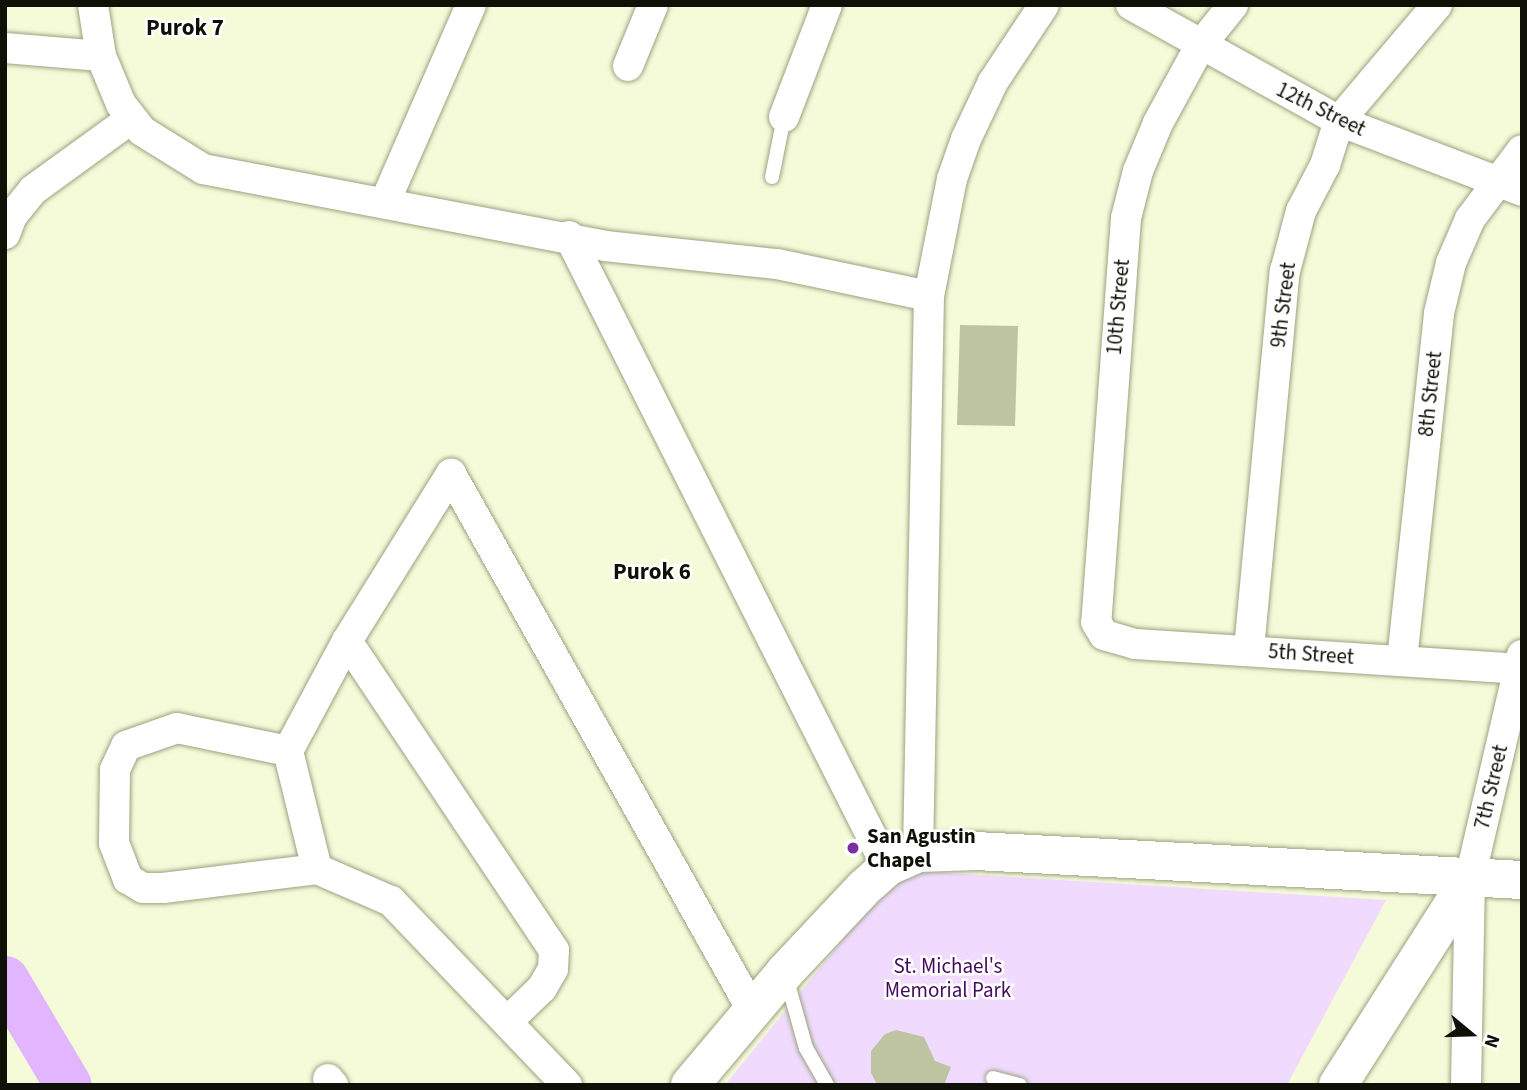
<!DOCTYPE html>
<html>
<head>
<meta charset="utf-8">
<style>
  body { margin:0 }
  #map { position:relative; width:1527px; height:1090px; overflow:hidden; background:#f5fad8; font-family:"Source Sans 3",sans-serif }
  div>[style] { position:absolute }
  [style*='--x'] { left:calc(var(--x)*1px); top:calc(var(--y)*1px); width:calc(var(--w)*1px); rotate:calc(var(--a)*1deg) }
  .green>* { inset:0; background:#f0dbfe }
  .river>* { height:47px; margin:-23.5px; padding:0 23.5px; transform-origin:23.5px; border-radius:23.5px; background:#e2b6fe }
  .building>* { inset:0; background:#bec3a2 }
  .roads { filter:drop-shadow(0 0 2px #9da282) drop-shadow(0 0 2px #9da282) }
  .lane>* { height:14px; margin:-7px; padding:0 7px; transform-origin:7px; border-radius:7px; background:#fff }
  .street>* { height:30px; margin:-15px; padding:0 15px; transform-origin:15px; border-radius:15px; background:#fff }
  .secondary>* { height:38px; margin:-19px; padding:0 19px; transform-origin:19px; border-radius:19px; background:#fff }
  .dots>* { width:19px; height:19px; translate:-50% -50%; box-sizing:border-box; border:4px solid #fff; border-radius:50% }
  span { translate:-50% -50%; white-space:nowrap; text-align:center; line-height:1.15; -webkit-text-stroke:5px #fff; paint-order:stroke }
  .street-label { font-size:21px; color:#0f1106 }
  .poi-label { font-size:21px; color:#0f1106; font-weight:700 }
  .left { translate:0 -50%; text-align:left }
  .park-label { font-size:21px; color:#450b5f }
  .neighbourhood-label { font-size:23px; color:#0f1106; font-weight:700 }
  .frame { position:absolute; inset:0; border:7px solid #0f1106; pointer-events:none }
  .north { position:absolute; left:1436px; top:999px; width:70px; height:70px; -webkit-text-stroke:5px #fff; paint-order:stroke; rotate:109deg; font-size:19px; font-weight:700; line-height:28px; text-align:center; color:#0f1106 }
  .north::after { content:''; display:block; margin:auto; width:24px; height:32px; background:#0f1106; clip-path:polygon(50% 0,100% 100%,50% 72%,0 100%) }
</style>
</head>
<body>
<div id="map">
  <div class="green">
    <i style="clip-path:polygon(899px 870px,1386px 900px,1287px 1085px,725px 1085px)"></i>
  </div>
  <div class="river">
    <i style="--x:5;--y:979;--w:123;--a:59.3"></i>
  </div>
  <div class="building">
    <i style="clip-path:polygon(960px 325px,1018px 326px,1015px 426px,957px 425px)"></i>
    <i style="clip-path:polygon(896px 1030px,924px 1037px,935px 1061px,951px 1067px,944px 1085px,877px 1084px,871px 1073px,871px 1051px,885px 1034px)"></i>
  </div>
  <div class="roads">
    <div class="lane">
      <i style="--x:772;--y:177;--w:61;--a:-78.7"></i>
      <i style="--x:786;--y:977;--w:74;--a:74.3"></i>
      <i style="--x:806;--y:1048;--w:43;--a:60.4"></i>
      <i style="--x:993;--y:1078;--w:28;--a:15"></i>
    </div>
    <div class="street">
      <i style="--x:93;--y:5;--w:52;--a:81.1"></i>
      <i style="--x:101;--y:56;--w:52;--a:67.4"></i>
      <i style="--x:121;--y:104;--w:34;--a:52"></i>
      <i style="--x:142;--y:131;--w:72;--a:31.9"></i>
      <i style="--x:203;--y:169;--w:409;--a:10.8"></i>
      <i style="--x:605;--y:246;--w:173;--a:6"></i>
      <i style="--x:777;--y:264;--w:155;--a:11.9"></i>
      <i style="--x:1131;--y:5;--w:238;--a:29.1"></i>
      <i style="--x:1339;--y:121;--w:196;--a:20.9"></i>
      <i style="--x:1233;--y:5;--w:53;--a:128.8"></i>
      <i style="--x:1200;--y:46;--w:88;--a:118.6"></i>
      <i style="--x:1158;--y:123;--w:52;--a:112.6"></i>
      <i style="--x:1138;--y:171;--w:49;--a:104.3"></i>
      <i style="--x:1126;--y:218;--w:405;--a:94.2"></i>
      <i style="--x:1096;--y:622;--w:15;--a:58"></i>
      <i style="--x:1104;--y:635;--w:32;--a:16"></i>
      <i style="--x:1135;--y:644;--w:388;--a:3.7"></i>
      <i style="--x:5;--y:48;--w:96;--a:4.8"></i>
      <i style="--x:628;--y:66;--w:66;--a:-67.7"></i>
      <i style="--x:784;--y:117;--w:120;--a:-69"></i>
      <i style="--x:385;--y:202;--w:215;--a:-66.4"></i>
      <i style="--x:5;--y:234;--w:19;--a:-69"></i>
      <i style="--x:12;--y:216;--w:33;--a:-51"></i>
      <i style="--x:33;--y:190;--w:122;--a:-36"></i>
      <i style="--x:569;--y:236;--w:707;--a:63.25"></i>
      <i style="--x:347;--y:641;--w:372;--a:56.2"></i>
      <i style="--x:554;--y:950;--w:19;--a:93"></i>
      <i style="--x:553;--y:969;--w:22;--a:120"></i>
      <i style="--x:542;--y:988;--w:47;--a:135.9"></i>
      <i style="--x:1249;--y:649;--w:380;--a:-84.6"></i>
      <i style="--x:1285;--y:271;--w:62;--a:-75.1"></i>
      <i style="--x:1301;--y:211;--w:52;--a:-62.4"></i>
      <i style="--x:1325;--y:165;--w:46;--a:-72.3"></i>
      <i style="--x:1339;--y:121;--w:152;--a:-49.8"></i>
      <i style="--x:1402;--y:660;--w:349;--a:-83.9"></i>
      <i style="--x:1439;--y:313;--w:51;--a:-76.5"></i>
      <i style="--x:1451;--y:263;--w:48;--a:-66.6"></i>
      <i style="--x:1470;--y:219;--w:86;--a:-53"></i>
      <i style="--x:288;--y:751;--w:113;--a:-168.3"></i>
      <i style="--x:177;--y:728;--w:54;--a:160.6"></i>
      <i style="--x:126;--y:746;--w:26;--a:115"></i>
      <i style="--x:115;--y:770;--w:73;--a:90.8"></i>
      <i style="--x:114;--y:843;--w:39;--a:69"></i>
      <i style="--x:128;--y:879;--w:17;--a:31"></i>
      <i style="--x:143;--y:888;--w:20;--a:0"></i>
      <i style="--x:163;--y:888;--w:155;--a:-7"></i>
      <i style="--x:317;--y:869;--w:81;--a:23.4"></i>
      <i style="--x:391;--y:901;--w:255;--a:46.3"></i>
      <i style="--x:918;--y:853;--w:557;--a:-88.87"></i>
      <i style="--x:929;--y:296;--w:119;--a:-78.9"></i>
      <i style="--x:952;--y:179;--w:42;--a:-70.7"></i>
      <i style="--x:966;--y:139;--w:63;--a:-64.7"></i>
      <i style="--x:993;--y:82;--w:92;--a:-56.5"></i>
      <i style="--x:317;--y:869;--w:122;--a:-103.8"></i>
      <i style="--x:288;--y:751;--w:125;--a:-61.8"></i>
      <i style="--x:347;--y:641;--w:197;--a:-58.1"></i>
      <i style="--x:451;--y:474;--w:615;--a:60.68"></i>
      <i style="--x:328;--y:1079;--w:8;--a:50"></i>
      <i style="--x:1466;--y:1085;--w:207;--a:-88.9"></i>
      <i style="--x:1470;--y:878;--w:229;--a:-76.9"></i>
    </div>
    <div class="secondary">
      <i style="--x:690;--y:1085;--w:148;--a:-49.9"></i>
      <i style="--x:785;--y:972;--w:115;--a:-46.8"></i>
      <i style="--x:864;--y:888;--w:31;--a:-42"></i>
      <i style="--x:887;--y:867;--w:34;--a:-24"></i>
      <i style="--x:918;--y:853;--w:58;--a:-2"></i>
      <i style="--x:976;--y:851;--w:547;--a:3.04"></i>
      <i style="--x:1338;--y:1085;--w:246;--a:-57.5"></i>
    </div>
  </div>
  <div class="dots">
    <i style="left:853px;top:848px;background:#7a2fa0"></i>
  </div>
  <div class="street-label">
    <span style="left:1321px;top:109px;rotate:26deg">12th Street</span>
    <span style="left:1283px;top:305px;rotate:-83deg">9th Street</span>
    <span style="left:1118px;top:307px;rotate:-85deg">10th Street</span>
    <span style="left:1430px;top:394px;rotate:-84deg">8th Street</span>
    <span style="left:1311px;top:654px;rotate:4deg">5th Street</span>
    <span style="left:1491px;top:787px;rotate:-77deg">7th Street</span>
  </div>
  <div class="poi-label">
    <span class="left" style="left:867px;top:848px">San Agustin<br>Chapel</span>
  </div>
  <div class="park-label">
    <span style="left:948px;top:978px">St. Michael's<br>Memorial Park</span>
  </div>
  <div class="neighbourhood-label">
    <span style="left:185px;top:28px">Purok 7</span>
    <span style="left:652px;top:572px">Purok 6</span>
  </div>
  <div class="frame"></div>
  <div class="north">N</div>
</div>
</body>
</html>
